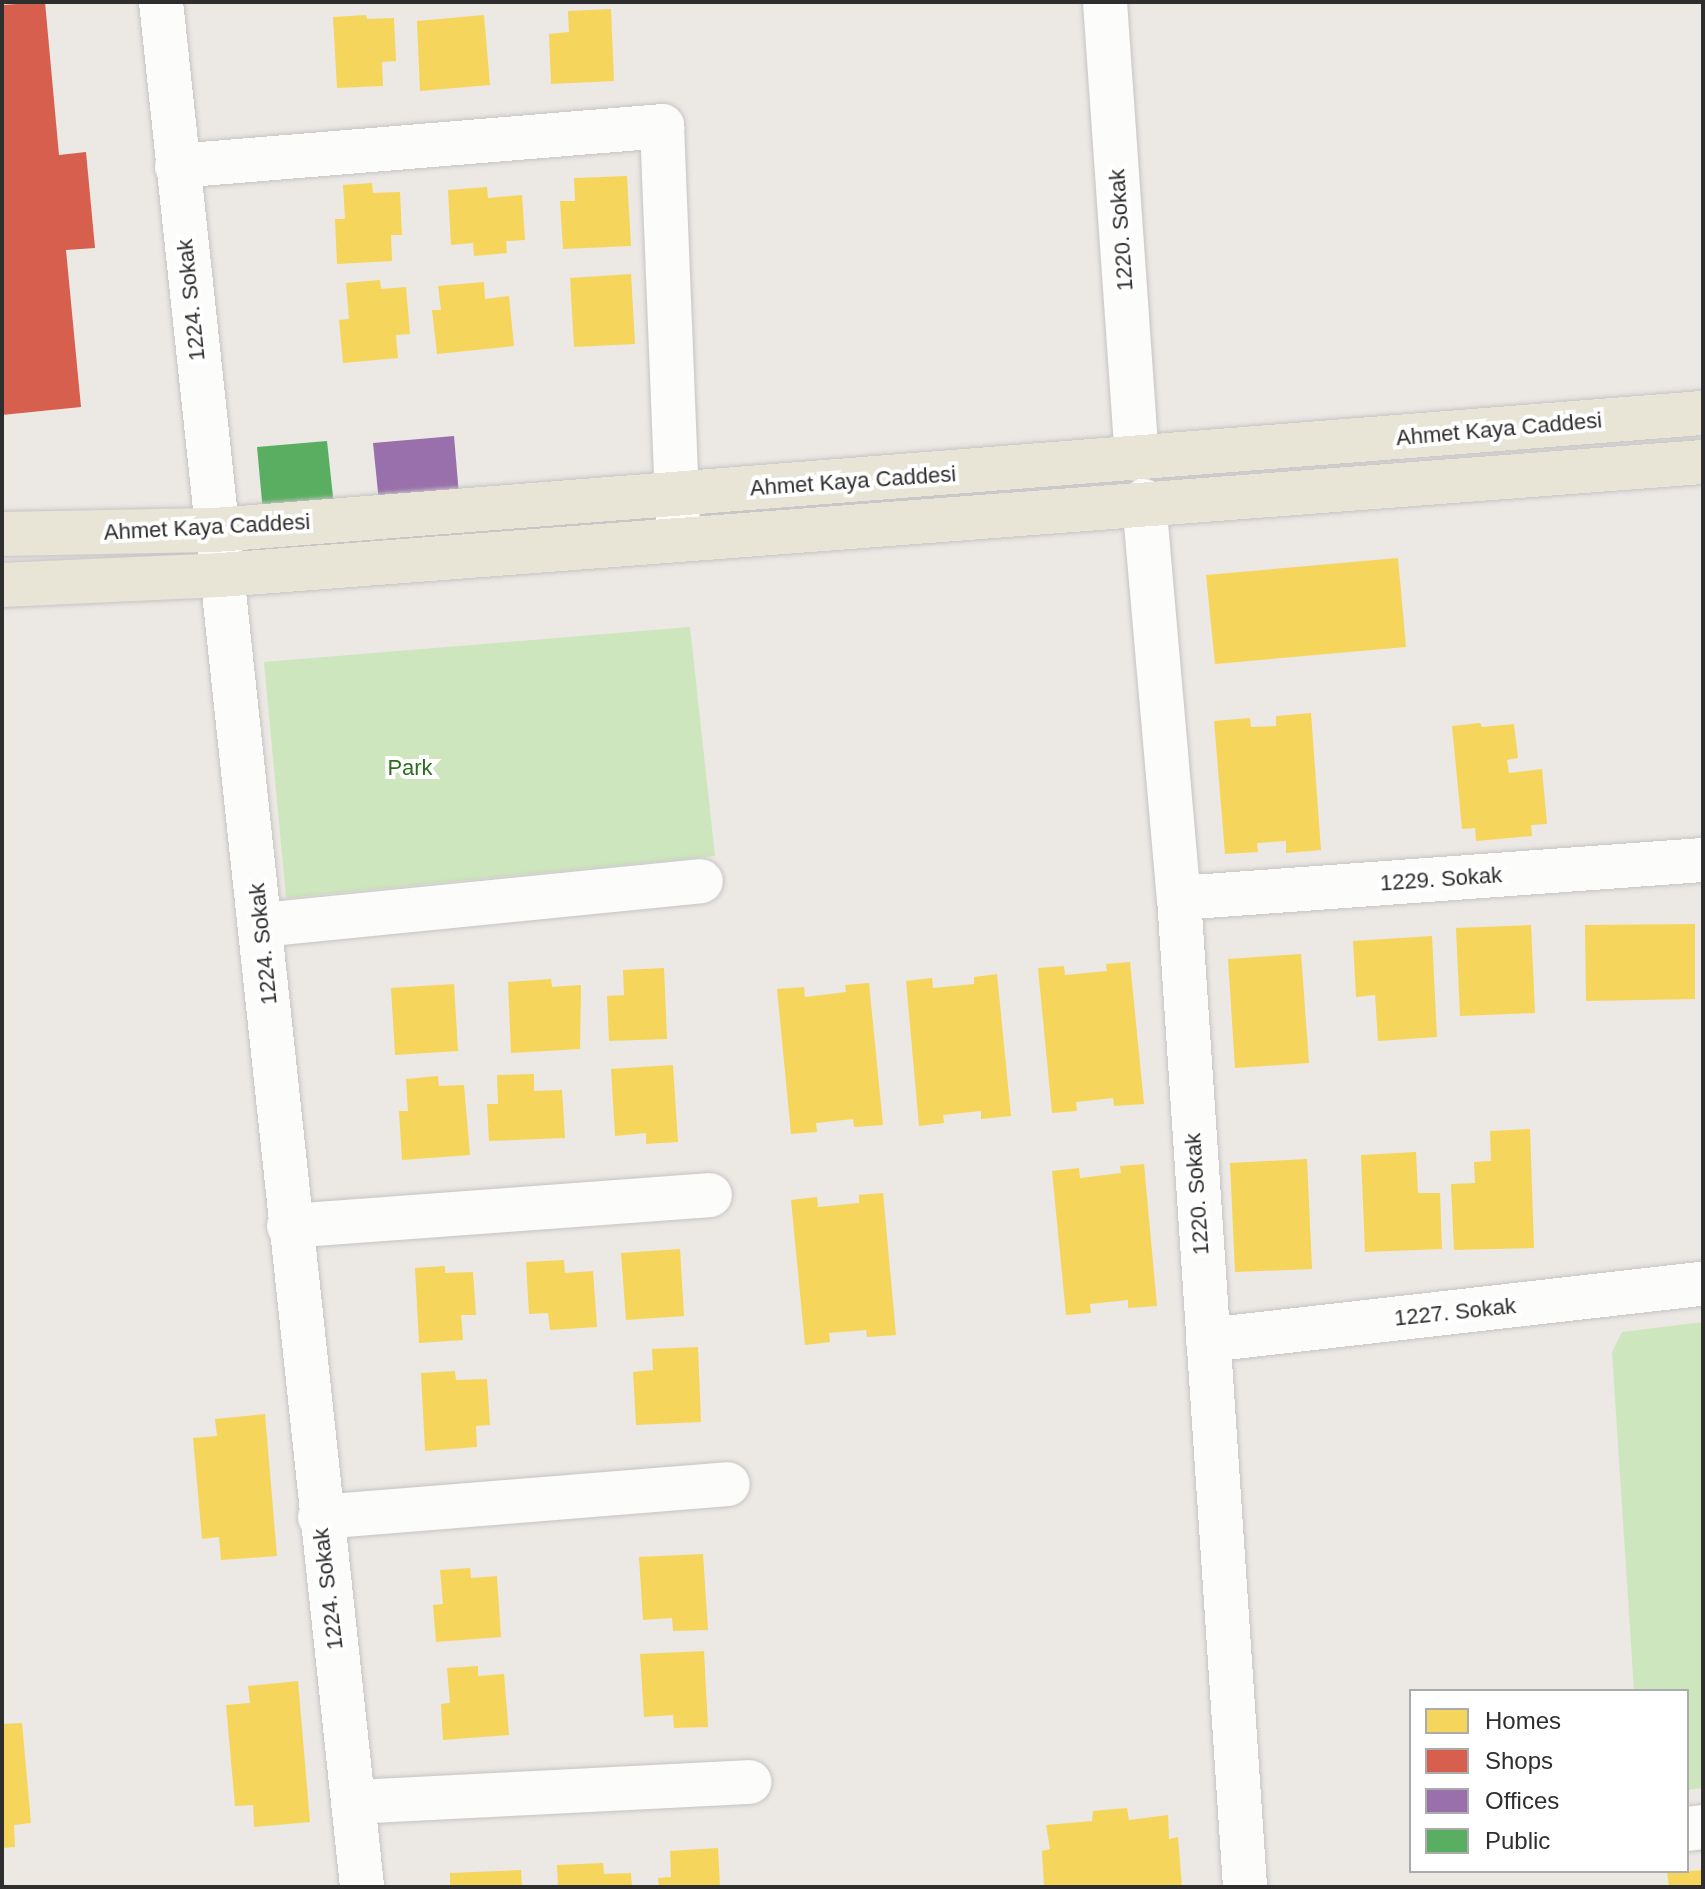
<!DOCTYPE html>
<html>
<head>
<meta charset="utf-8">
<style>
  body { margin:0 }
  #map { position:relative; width:1705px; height:1889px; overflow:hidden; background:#ece8e4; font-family:Arial,sans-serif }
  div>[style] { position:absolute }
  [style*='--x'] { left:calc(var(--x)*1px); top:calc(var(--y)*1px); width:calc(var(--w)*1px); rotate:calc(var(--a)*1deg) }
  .green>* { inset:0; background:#cee6be }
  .homes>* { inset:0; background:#f6d55c }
  .shops>* { inset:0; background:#d6604d }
  .offices>* { inset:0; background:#9970ab }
  .public>* { inset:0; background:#5aae61 }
  .roads { filter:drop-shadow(0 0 2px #c5c4c5) drop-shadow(0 0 2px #c5c4c5) }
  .minor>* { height:44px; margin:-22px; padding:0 22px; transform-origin:22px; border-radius:22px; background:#fcfcfb }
  .major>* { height:44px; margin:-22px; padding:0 22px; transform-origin:22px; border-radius:22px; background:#e8e4d6 }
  span { translate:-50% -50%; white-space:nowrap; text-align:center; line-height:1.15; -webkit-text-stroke:8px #fff; paint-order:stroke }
  .street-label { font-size:22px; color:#2e2e2e }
  .park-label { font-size:22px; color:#2c6e1b }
  .frame { position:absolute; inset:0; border:4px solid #2e2e2e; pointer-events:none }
  .legend { position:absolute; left:1409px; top:1689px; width:280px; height:184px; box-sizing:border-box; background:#fff; border:2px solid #ababab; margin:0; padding:10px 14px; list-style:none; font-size:24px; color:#2e2e2e }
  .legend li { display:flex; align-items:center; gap:16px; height:40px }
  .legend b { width:40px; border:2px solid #ababab }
</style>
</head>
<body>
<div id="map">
  <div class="green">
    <i style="clip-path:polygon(690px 627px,715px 856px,286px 898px,264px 662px)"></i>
    <i style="clip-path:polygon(1703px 1322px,1703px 1788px,1687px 1790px,1687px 1691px,1634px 1691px,1612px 1352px,1622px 1332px)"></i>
  </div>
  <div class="homes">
    <i style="clip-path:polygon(611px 9px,614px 81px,551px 84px,549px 34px,569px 32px,568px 11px)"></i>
    <i style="clip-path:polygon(366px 15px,367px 19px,394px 18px,396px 61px,382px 62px,383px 86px,337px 88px,333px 17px)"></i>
    <i style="clip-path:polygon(484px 15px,490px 85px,420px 91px,417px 21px)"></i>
    <i style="clip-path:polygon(627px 176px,631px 246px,563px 249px,560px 201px,575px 201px,574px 178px)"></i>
    <i style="clip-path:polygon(372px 183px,373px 193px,400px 192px,402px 235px,391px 235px,392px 261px,337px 264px,335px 219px,345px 219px,343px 185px)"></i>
    <i style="clip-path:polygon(487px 187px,488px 198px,522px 195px,525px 240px,506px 241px,507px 253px,474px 256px,473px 243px,451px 245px,448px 190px)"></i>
    <i style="clip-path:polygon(631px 274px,635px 344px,574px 347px,570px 278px)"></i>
    <i style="clip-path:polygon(380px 280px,381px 289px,406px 287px,410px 334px,396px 335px,398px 358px,343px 363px,339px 320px,349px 319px,346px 283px)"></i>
    <i style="clip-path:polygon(484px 282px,485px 299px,509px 296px,514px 346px,437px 354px,432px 310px,441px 310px,438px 286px)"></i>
    <i style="clip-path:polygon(1398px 558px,1406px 647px,1215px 664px,1206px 575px)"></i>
    <i style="clip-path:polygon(1311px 713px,1321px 850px,1286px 853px,1286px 841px,1257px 843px,1258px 852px,1225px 854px,1214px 721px,1250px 718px,1251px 727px,1276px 726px,1276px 716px)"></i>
    <i style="clip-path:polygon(1480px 723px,1482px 727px,1514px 724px,1518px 758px,1507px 760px,1509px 773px,1542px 769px,1547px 824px,1531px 825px,1532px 836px,1476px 841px,1475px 828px,1462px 829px,1452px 726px)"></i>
    <i style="clip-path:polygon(1695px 924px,1695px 999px,1586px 1001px,1585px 925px)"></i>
    <i style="clip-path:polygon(1531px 925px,1535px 1013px,1460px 1016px,1456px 928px)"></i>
    <i style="clip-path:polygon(1432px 936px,1437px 1037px,1378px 1041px,1375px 995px,1356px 997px,1353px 941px)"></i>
    <i style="clip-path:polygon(1301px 954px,1309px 1063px,1235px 1068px,1228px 959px)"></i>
    <i style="clip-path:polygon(1130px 962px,1144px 1104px,1114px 1106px,1113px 1098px,1076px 1102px,1077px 1111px,1052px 1113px,1038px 968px,1064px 966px,1065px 975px,1107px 971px,1106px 964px)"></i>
    <i style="clip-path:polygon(664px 968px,667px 1039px,609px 1041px,607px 996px,624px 995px,623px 970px)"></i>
    <i style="clip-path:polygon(997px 974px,1011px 1116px,981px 1119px,981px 1111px,943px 1115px,944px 1123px,919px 1126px,906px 981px,932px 978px,933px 988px,974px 984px,974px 977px)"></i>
    <i style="clip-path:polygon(551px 979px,552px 987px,581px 985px,580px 1049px,511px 1053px,508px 982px)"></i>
    <i style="clip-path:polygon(869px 983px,883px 1125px,854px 1127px,853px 1119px,816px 1123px,817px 1132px,791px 1134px,777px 989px,804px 987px,805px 997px,846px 992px,845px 985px)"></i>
    <i style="clip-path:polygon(454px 984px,458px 1051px,395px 1055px,391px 988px)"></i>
    <i style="clip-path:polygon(673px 1065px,678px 1142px,646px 1144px,646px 1133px,615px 1136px,611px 1069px)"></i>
    <i style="clip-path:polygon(534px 1074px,534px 1091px,562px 1090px,565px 1138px,489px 1141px,487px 1104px,498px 1104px,497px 1075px)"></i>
    <i style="clip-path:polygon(438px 1076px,439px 1086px,464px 1085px,470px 1155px,402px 1160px,399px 1111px,408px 1111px,406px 1079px)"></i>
    <i style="clip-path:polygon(1530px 1129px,1534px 1248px,1454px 1250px,1451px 1184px,1475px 1183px,1474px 1162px,1491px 1161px,1490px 1131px)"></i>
    <i style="clip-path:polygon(1416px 1152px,1418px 1193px,1440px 1193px,1442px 1249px,1365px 1252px,1361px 1155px)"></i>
    <i style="clip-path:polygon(1307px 1159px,1312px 1269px,1235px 1272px,1230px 1163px)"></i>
    <i style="clip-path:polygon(1144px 1164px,1157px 1306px,1128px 1308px,1128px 1300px,1090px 1304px,1091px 1313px,1066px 1315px,1052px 1171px,1079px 1168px,1080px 1178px,1121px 1173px,1120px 1166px)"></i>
    <i style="clip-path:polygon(883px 1193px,896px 1335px,867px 1337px,866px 1330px,829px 1333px,830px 1342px,805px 1345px,791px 1200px,817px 1197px,818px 1207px,859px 1203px,859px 1195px)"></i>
    <i style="clip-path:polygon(680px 1249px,684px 1316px,626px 1320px,621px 1253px)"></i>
    <i style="clip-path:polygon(564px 1260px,565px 1273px,593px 1271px,597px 1327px,550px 1330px,548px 1313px,529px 1314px,526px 1262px)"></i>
    <i style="clip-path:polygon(445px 1266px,445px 1273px,473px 1272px,476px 1315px,461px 1315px,463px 1340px,419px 1343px,415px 1268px)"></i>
    <i style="clip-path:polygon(698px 1347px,701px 1422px,636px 1425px,633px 1372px,653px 1370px,652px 1349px)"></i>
    <i style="clip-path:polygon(455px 1371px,456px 1380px,487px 1379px,490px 1425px,476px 1426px,477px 1447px,425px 1451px,421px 1373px)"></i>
    <i style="clip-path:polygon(265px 1414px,277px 1556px,221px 1560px,219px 1537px,202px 1539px,193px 1438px,217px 1436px,215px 1419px)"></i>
    <i style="clip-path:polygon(703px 1554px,708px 1630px,673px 1631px,672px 1618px,643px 1620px,639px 1557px)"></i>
    <i style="clip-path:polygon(470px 1568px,471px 1578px,497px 1576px,501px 1637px,436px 1642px,433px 1605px,443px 1604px,440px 1570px)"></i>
    <i style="clip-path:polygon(704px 1651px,708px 1727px,674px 1728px,673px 1715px,644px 1717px,640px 1654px)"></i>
    <i style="clip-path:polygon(478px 1666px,478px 1676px,504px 1674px,509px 1735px,443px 1740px,441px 1704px,450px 1703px,447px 1668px)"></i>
    <i style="clip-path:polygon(298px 1681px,310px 1822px,254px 1827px,253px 1805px,235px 1806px,226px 1705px,250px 1703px,248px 1686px)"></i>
    <i style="clip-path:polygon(22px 1723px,31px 1823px,14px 1825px,15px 1847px,2px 1848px,2px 1724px)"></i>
    <i style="clip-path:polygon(1127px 1808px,1129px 1820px,1168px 1815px,1169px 1839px,1178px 1837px,1182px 1887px,1044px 1887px,1042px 1851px,1050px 1849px,1046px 1825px,1092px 1821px,1093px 1811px)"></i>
    <i style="clip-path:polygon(718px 1848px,720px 1887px,659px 1887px,658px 1878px,671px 1877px,670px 1851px)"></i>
    <i style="clip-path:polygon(603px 1863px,604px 1874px,631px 1873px,632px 1887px,558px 1887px,557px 1865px)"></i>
    <i style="clip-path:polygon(521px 1870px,522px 1887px,450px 1887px,450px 1873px)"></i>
    <i style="clip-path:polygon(1703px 1870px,1703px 1887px,1669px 1887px,1667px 1873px)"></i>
  </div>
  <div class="shops">
    <i style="clip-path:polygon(45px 2px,59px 155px,86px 152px,95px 248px,66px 250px,81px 407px,2px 415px,2px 5px)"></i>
  </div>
  <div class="offices">
    <i style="clip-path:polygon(454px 436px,459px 495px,379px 502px,373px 443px)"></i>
  </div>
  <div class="public">
    <i style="clip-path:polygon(327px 441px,334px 506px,263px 512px,257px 447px)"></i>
  </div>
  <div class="roads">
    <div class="minor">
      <i style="--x:161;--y:2;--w:1896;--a:83.91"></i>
      <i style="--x:1105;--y:2;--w:458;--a:86"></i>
      <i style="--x:177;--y:166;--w:487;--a:-4.7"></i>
      <i style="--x:662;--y:126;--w:407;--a:87.7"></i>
      <i style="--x:1144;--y:501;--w:399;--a:85"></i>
      <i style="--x:1179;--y:898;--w:991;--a:86.18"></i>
      <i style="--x:1179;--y:898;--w:525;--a:-4.15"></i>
      <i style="--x:262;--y:925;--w:441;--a:-5.7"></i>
      <i style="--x:289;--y:1226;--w:422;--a:-4.2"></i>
      <i style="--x:1208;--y:1340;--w:498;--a:-6.5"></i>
      <i style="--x:320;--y:1517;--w:409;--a:-4.6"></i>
      <i style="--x:354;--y:1802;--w:396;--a:-2.9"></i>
      <i style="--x:1687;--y:1829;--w:16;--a:-7"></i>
    </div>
    <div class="major">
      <i style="--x:2;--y:534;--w:213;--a:-1.1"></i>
      <i style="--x:215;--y:530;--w:1493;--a:-4.5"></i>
      <i style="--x:2;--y:585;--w:218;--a:-2.6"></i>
      <i style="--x:220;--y:575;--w:1487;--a:-4.36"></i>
    </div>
  </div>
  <div class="street-label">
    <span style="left:1121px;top:230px;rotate:-94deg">1220. Sokak</span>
    <span style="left:191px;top:300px;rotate:-96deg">1224. Sokak</span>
    <span style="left:1499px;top:429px;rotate:-5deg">Ahmet Kaya Caddesi</span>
    <span style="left:853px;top:481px;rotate:-4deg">Ahmet Kaya Caddesi</span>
    <span style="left:207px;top:527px;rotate:-3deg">Ahmet Kaya Caddesi</span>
    <span style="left:1441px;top:879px;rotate:-4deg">1229. Sokak</span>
    <span style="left:263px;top:944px;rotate:-96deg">1224. Sokak</span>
    <span style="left:1197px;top:1194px;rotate:-94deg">1220. Sokak</span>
    <span style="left:1455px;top:1312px;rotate:-6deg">1227. Sokak</span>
    <span style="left:328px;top:1589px;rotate:-97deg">1224. Sokak</span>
  </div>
  <div class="park-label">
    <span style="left:410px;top:768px">Park</span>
  </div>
  <div class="frame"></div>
  <ul class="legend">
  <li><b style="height:22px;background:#f6d55c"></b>Homes</li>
  <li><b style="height:22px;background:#d6604d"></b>Shops</li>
  <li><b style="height:22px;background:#9970ab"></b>Offices</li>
  <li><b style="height:22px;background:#5aae61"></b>Public</li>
  </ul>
</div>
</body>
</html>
